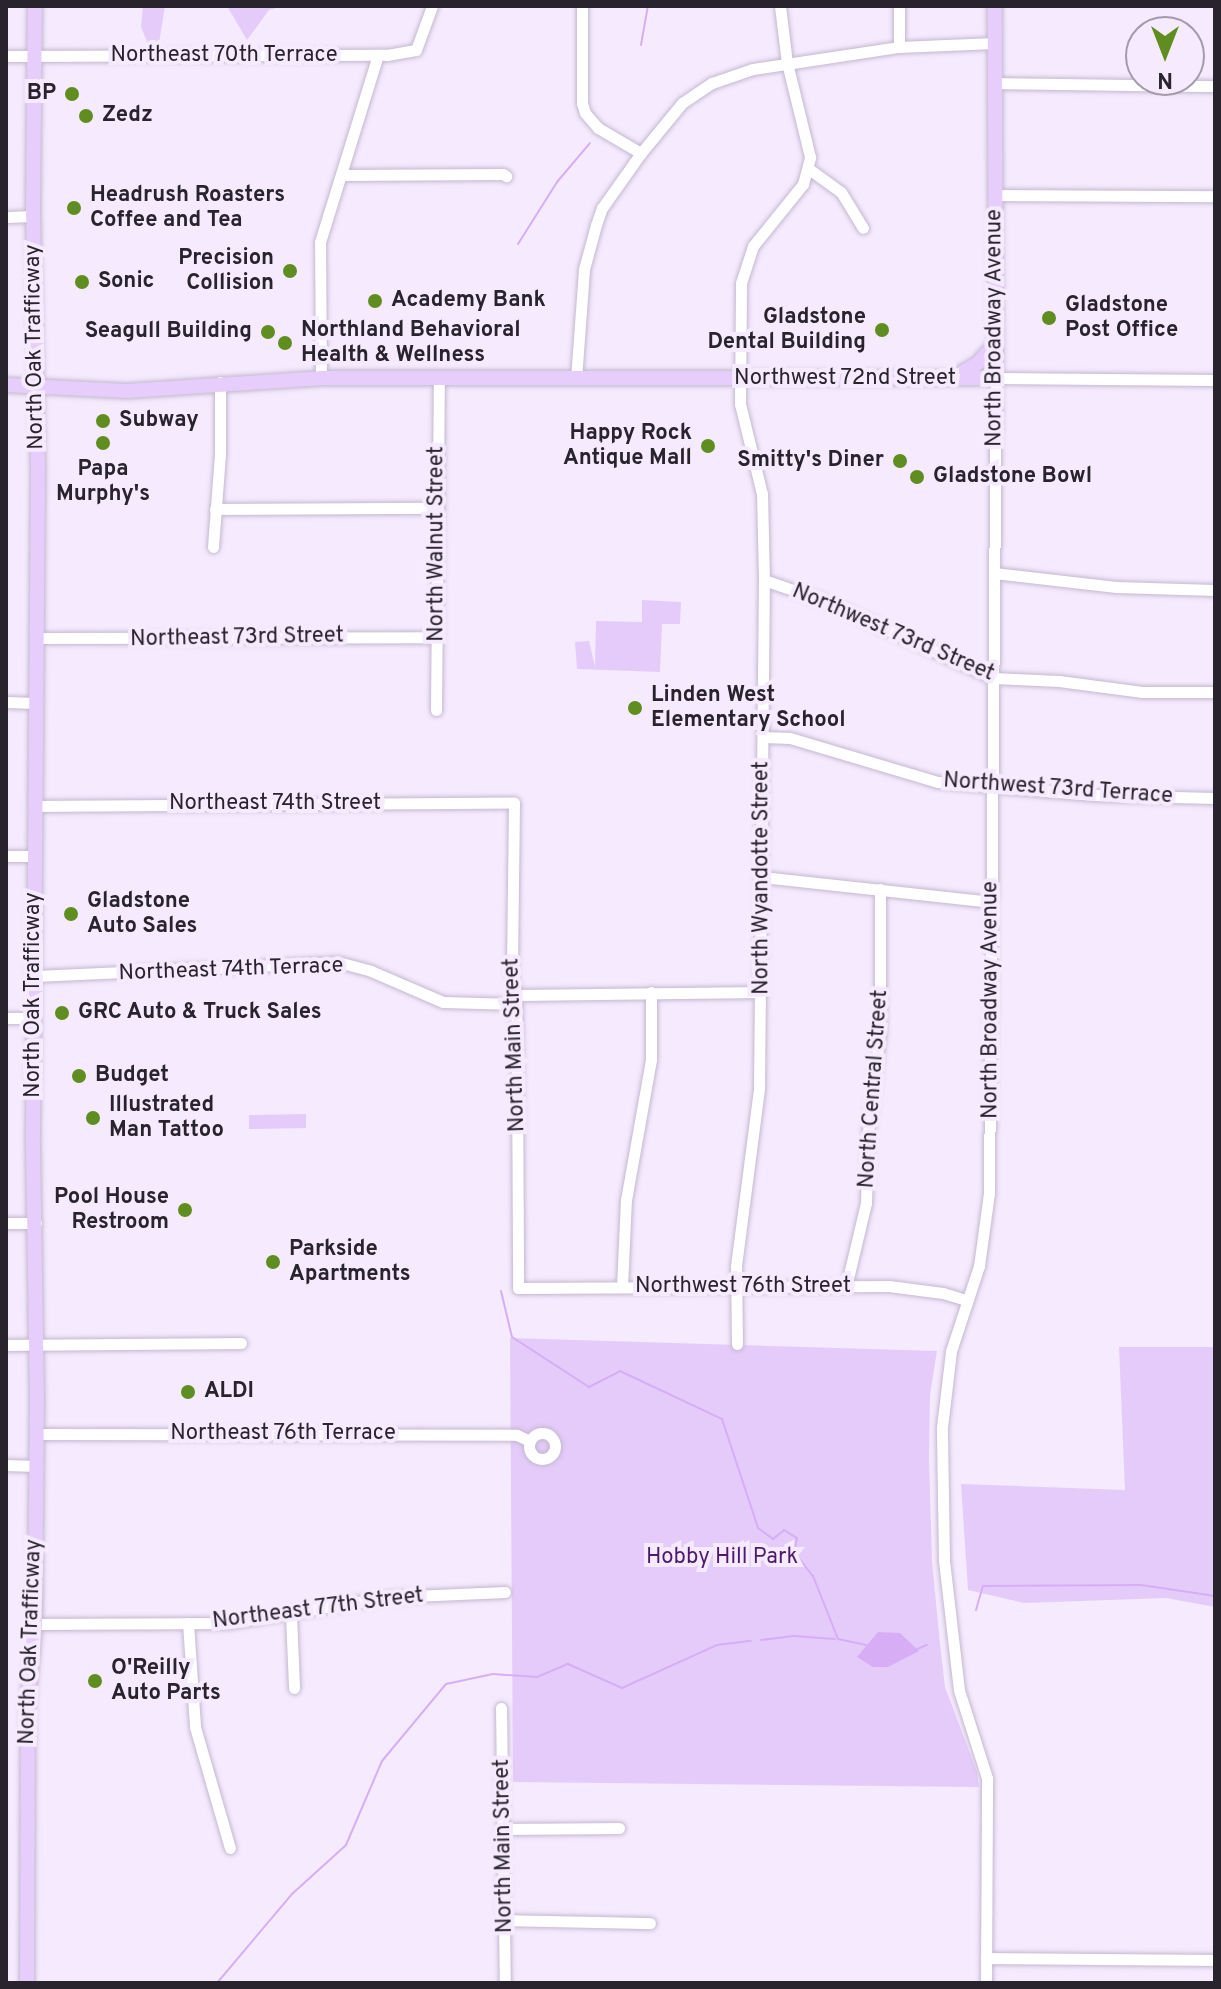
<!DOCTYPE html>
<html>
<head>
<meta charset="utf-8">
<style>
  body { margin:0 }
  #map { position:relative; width:1221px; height:1989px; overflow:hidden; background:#f5eafe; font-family:Overpass,sans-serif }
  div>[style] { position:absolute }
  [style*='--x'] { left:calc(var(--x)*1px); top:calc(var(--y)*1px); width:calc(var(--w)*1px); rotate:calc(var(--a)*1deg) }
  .green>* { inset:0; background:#e5cbfa }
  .water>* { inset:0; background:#d7aef6 }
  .stream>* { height:2px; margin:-1px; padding:0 1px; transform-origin:1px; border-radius:1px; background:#d7aef6 }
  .roads { filter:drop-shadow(0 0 2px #c4b8cf) drop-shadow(0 0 2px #c4b8cf) }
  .minor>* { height:11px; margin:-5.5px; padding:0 5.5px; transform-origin:5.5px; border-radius:5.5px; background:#fff }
  .minor>.ring { margin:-5.5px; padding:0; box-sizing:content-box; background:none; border:11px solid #fff; border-radius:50% }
  .major>* { height:14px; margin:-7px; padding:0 7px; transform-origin:7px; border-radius:7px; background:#e7cdfb }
  .dots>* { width:22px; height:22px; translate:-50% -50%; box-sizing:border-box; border:4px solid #f5eafe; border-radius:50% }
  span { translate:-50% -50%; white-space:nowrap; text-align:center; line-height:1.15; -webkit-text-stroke:8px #f5eafe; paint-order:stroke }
  .street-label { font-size:22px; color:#28232c }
  .poi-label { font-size:22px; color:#28232c; font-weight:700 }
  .right { translate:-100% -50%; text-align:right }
  .left { translate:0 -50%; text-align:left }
  .park-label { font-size:22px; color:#4d196b }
  .frame { position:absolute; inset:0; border:8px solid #28232c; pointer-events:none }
  .north { position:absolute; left:1125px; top:16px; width:80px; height:80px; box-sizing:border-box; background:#f5eafe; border:2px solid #a39aaa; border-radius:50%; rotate:180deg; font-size:22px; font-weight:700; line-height:32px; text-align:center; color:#28232c }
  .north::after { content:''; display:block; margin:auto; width:28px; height:36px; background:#608d1f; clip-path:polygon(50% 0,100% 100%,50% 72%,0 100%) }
</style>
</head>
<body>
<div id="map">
  <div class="green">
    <i style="clip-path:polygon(143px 6px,165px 6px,159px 43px,150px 49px,141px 27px)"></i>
    <i style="clip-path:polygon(227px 6px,284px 6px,269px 10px,247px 40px)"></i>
    <i style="clip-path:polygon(642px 600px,681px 602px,680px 624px,662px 624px,660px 672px,577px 669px,575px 642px,589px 641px,595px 667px,596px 621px,642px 622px)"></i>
    <i style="clip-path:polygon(306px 1114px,306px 1128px,249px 1129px,249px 1115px)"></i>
    <i style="clip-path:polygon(510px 1338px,937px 1351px,930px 1395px,929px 1458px,932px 1561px,940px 1644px,945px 1687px,977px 1772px,979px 1787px,513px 1782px)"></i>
    <i style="clip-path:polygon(1119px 1347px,1215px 1347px,1215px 1607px,1166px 1598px,1024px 1603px,968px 1590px,961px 1484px,1125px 1490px)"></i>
  </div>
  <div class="water">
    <i style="clip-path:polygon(878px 1632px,900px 1633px,919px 1651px,888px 1667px,873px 1667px,857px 1657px)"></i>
  </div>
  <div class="stream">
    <i style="--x:641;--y:45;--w:40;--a:-80"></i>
    <i style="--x:518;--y:244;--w:73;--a:-57.8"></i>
    <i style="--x:557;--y:182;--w:51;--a:-49.8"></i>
    <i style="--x:501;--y:1291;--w:47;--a:76.6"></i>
    <i style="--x:512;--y:1337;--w:92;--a:33"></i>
    <i style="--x:589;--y:1387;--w:35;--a:-27"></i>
    <i style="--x:620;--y:1371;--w:113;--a:25.2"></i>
    <i style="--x:722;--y:1419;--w:115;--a:71.7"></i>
    <i style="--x:758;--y:1528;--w:19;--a:36"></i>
    <i style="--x:773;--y:1539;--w:14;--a:-39"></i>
    <i style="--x:784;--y:1530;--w:15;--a:32"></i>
    <i style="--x:797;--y:1538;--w:14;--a:102"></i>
    <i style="--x:794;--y:1552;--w:31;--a:52"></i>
    <i style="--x:813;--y:1576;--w:68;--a:68.4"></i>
    <i style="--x:838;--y:1639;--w:29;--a:12"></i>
    <i style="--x:976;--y:1610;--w:25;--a:-74"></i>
    <i style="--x:983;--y:1586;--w:158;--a:-0.4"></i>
    <i style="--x:1141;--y:1585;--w:75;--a:8.5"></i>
    <i style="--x:761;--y:1640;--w:33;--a:-7"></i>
    <i style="--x:794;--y:1636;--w:41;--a:4.2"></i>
    <i style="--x:915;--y:1650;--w:13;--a:-23"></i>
    <i style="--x:217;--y:1983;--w:116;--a:-49.9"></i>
    <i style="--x:292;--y:1894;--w:73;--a:-42.2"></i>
    <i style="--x:346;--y:1845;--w:91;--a:-66.8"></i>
    <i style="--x:382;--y:1761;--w:100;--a:-50.3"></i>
    <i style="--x:446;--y:1684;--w:48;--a:-12"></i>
    <i style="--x:493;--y:1674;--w:44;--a:3.9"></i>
    <i style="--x:537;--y:1677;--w:34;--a:-23"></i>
    <i style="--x:568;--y:1664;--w:59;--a:24"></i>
    <i style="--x:622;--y:1688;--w:104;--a:-24.4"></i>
    <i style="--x:717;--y:1645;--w:34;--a:-7"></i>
  </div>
  <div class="roads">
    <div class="minor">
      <i style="--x:582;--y:6;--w:97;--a:90"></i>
      <i style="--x:582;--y:103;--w:10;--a:73"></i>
      <i style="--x:585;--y:113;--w:20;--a:49"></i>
      <i style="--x:598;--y:128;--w:50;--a:30.2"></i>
      <i style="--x:899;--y:47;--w:41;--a:-90"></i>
      <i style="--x:6;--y:56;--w:381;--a:-0.2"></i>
      <i style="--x:387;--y:55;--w:29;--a:-10"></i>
      <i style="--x:416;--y:50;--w:47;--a:-70"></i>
      <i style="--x:994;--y:83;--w:221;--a:0.8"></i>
      <i style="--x:809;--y:169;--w:39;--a:36"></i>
      <i style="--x:841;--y:192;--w:42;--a:58.6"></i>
      <i style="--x:342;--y:175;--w:161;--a:-0.4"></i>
      <i style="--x:503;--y:174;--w:4;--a:34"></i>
      <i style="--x:995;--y:195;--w:220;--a:0.3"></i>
      <i style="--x:6;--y:217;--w:27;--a:-2"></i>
      <i style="--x:321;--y:378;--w:136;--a:-90.4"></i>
      <i style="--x:320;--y:242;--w:196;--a:-72.8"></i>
      <i style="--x:576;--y:379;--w:110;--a:-85.8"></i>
      <i style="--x:584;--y:269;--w:46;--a:-74.7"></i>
      <i style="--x:596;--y:225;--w:18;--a:-71"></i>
      <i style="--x:602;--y:208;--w:67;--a:-54.7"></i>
      <i style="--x:641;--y:153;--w:65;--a:-50.6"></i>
      <i style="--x:682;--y:103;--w:36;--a:-34"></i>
      <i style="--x:712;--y:83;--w:43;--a:-18.9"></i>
      <i style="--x:753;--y:69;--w:148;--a:-8.6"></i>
      <i style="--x:899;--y:47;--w:95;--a:-2.4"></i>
      <i style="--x:215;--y:509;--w:220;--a:-0.3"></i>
      <i style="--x:213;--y:547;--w:93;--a:-85.7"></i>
      <i style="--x:220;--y:454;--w:72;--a:-90"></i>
      <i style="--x:994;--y:573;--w:123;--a:6.5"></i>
      <i style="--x:1116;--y:587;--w:99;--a:1.7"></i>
      <i style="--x:764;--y:580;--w:61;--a:19"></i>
      <i style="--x:822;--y:600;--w:188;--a:24.5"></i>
      <i style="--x:993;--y:678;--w:66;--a:2.6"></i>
      <i style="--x:1059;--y:681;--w:84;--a:7.5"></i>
      <i style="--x:1142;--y:692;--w:73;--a:0"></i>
      <i style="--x:37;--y:638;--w:399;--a:-0.1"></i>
      <i style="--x:6;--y:702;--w:30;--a:2"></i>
      <i style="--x:436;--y:710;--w:331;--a:-89.5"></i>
      <i style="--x:763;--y:737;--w:27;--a:2"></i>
      <i style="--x:790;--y:738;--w:154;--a:16.6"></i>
      <i style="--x:938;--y:782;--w:158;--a:4.7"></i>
      <i style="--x:1095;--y:795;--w:120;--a:1.4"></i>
      <i style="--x:36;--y:806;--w:478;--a:-0.4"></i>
      <i style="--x:514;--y:803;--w:174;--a:90.7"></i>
      <i style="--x:512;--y:977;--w:18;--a:77"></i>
      <i style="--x:516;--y:995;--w:72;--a:89.2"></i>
      <i style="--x:517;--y:1067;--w:221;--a:89.7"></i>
      <i style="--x:518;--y:1288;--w:371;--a:-0.3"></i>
      <i style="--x:889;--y:1286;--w:54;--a:7.4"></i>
      <i style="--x:943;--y:1293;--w:24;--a:17"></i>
      <i style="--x:6;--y:856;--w:29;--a:0"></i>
      <i style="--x:762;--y:877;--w:222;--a:6.2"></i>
      <i style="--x:983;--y:901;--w:9;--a:-21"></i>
      <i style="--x:35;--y:976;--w:303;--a:-2.6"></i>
      <i style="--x:338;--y:962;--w:34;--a:15"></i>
      <i style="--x:371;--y:971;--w:78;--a:23.3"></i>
      <i style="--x:443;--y:1002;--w:73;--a:1.6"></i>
      <i style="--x:516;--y:995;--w:245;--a:-0.7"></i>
      <i style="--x:6;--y:1018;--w:28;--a:0"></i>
      <i style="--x:6;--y:1223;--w:30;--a:0"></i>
      <i style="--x:622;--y:1287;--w:87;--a:-87.4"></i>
      <i style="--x:626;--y:1200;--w:143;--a:-79.9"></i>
      <i style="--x:651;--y:1059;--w:67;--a:-90"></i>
      <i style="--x:846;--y:1287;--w:86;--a:-76.6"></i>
      <i style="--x:866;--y:1203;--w:71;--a:-88.4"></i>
      <i style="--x:868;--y:1132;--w:101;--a:-83.2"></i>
      <i style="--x:880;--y:1032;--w:143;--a:-90"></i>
      <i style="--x:737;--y:1344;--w:78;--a:-90.7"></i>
      <i style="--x:736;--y:1266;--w:179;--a:-82.6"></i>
      <i style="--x:759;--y:1088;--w:508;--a:-89.44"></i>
      <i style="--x:764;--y:580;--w:86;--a:-91.3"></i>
      <i style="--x:762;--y:494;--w:93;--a:-103.7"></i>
      <i style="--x:740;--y:404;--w:121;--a:-89.5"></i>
      <i style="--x:741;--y:283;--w:39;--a:-72"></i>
      <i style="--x:753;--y:246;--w:80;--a:-51.1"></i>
      <i style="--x:803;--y:184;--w:28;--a:-75"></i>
      <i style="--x:810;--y:157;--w:97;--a:-103.7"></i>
      <i style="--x:787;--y:63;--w:57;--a:-97"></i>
      <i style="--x:6;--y:1345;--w:235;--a:-0.5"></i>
      <i class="ring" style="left:529px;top:1433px;width:15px;height:15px"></i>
      <i style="--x:35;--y:1434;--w:482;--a:0.1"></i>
      <i style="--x:517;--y:1435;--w:14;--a:25"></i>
      <i style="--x:6;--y:1465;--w:30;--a:2"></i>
      <i style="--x:291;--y:1615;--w:73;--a:87.6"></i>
      <i style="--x:188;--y:1623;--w:104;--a:86.1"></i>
      <i style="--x:195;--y:1727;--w:126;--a:73.9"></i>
      <i style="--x:35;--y:1624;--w:192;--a:-0.3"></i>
      <i style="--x:227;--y:1623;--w:165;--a:-9.1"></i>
      <i style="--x:390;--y:1597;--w:115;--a:-2.5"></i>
      <i style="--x:501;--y:1708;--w:275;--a:89.2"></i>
      <i style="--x:505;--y:1829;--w:114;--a:-0.5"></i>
      <i style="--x:505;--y:1920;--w:145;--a:1.2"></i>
      <i style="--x:986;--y:1958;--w:229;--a:0.5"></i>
      <i style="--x:986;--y:1983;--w:205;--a:-89.7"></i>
      <i style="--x:987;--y:1778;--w:92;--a:-107.7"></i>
      <i style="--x:959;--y:1690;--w:131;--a:-96.6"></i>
      <i style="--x:944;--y:1560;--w:133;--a:-90.9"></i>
      <i style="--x:942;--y:1427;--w:77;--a:-83.2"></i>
      <i style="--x:951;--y:1351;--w:89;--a:-71.8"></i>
      <i style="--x:979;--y:1266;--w:74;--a:-82.2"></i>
      <i style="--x:989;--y:1193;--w:815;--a:-89.51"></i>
      <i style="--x:996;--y:378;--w:219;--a:0.5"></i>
    </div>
    <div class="major">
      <i style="--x:956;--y:376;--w:24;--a:-30"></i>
      <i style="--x:977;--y:364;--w:26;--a:-47"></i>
      <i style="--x:6;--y:385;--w:121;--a:2.8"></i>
      <i style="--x:127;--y:391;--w:194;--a:-3.8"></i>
      <i style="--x:321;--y:378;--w:675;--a:0"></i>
      <i style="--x:996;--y:378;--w:372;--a:-90.2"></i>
      <i style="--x:27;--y:1983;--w:282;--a:-89.8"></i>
      <i style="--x:28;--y:1701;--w:77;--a:-84.8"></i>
      <i style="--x:35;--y:1624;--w:223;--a:-89.5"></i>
      <i style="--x:37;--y:1401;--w:269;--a:-90.9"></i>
      <i style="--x:33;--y:1132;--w:663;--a:-89.57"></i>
      <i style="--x:38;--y:469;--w:253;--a:-91.1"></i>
      <i style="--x:33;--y:216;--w:210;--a:-89.5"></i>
    </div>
  </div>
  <div class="dots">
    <i style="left:72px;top:94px;background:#608d1f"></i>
    <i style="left:86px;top:116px;background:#608d1f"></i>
    <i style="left:74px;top:208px;background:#608d1f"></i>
    <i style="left:290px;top:271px;background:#608d1f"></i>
    <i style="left:82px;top:282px;background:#608d1f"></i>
    <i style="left:375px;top:301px;background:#608d1f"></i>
    <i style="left:1049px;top:318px;background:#608d1f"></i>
    <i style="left:882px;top:330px;background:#608d1f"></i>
    <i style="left:268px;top:332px;background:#608d1f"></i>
    <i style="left:285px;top:343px;background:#608d1f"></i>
    <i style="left:103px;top:421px;background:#608d1f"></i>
    <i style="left:103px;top:443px;background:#608d1f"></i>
    <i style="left:708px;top:446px;background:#608d1f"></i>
    <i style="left:900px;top:461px;background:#608d1f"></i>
    <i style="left:917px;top:477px;background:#608d1f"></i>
    <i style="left:635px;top:708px;background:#608d1f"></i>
    <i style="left:71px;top:914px;background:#608d1f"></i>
    <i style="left:62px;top:1013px;background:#608d1f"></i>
    <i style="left:79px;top:1076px;background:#608d1f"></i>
    <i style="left:93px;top:1118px;background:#608d1f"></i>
    <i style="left:185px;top:1210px;background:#608d1f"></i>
    <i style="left:273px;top:1262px;background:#608d1f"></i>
    <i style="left:188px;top:1392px;background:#608d1f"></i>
    <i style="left:95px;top:1681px;background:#608d1f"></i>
  </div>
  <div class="street-label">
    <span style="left:224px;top:56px">Northeast 70th Terrace</span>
    <span style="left:995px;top:328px;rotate:-90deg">North Broadway Avenue</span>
    <span style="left:35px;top:347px;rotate:-91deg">North Oak Trafficway</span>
    <span style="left:845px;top:379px">Northwest 72nd Street</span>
    <span style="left:437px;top:544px;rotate:-90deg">North Walnut Street</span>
    <span style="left:893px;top:633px;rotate:23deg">Northwest 73rd Street</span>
    <span style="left:237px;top:638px;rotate:-1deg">Northeast 73rd Street</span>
    <span style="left:1058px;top:789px;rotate:4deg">Northwest 73rd Terrace</span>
    <span style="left:275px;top:804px">Northeast 74th Street</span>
    <span style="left:762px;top:878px;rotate:-90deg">North Wyandotte Street</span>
    <span style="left:231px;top:970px;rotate:-2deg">Northeast 74th Terrace</span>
    <span style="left:34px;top:995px;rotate:-90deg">North Oak Trafficway</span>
    <span style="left:991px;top:1000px;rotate:-90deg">North Broadway Avenue</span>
    <span style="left:515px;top:1045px;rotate:-92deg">North Main Street</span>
    <span style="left:874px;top:1089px;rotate:-86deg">North Central Street</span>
    <span style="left:743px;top:1287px">Northwest 76th Street</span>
    <span style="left:283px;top:1434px">Northeast 76th Terrace</span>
    <span style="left:318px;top:1609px;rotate:-7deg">Northeast 77th Street</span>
    <span style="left:31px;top:1642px;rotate:-88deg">North Oak Trafficway</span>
    <span style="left:504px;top:1846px;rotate:-91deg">North Main Street</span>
  </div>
  <div class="poi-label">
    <span class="right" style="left:56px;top:94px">BP</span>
    <span class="left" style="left:102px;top:116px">Zedz</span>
    <span class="left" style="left:90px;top:208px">Headrush Roasters<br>Coffee and Tea</span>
    <span class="right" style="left:274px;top:271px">Precision<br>Collision</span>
    <span class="left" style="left:98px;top:282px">Sonic</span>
    <span class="left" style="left:391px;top:301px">Academy Bank</span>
    <span class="left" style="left:1065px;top:318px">Gladstone<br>Post Office</span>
    <span class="right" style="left:866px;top:330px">Gladstone<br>Dental Building</span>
    <span class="left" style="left:301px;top:343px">Northland Behavioral<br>Health &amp; Wellness</span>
    <span class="right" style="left:252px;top:332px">Seagull Building</span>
    <span class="left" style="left:119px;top:421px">Subway</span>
    <span class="right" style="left:692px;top:446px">Happy Rock<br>Antique Mall</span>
    <span class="right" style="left:884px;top:461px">Smitty's Diner</span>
    <span style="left:103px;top:482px">Papa<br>Murphy's</span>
    <span class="left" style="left:933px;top:477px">Gladstone Bowl</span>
    <span class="left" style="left:651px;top:708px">Linden West<br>Elementary School</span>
    <span class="left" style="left:87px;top:914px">Gladstone<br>Auto Sales</span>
    <span class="left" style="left:78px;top:1013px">GRC Auto &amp; Truck Sales</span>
    <span class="left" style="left:95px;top:1076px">Budget</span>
    <span class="left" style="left:109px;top:1118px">Illustrated<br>Man Tattoo</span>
    <span class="right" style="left:169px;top:1210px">Pool House<br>Restroom</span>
    <span class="left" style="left:289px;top:1262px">Parkside<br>Apartments</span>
    <span class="left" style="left:204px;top:1392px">ALDI</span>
    <span class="left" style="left:111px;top:1681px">O'Reilly<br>Auto Parts</span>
  </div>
  <div class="park-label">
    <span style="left:722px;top:1558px">Hobby Hill Park</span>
  </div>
  <div class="frame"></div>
  <div class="north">N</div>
</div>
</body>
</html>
